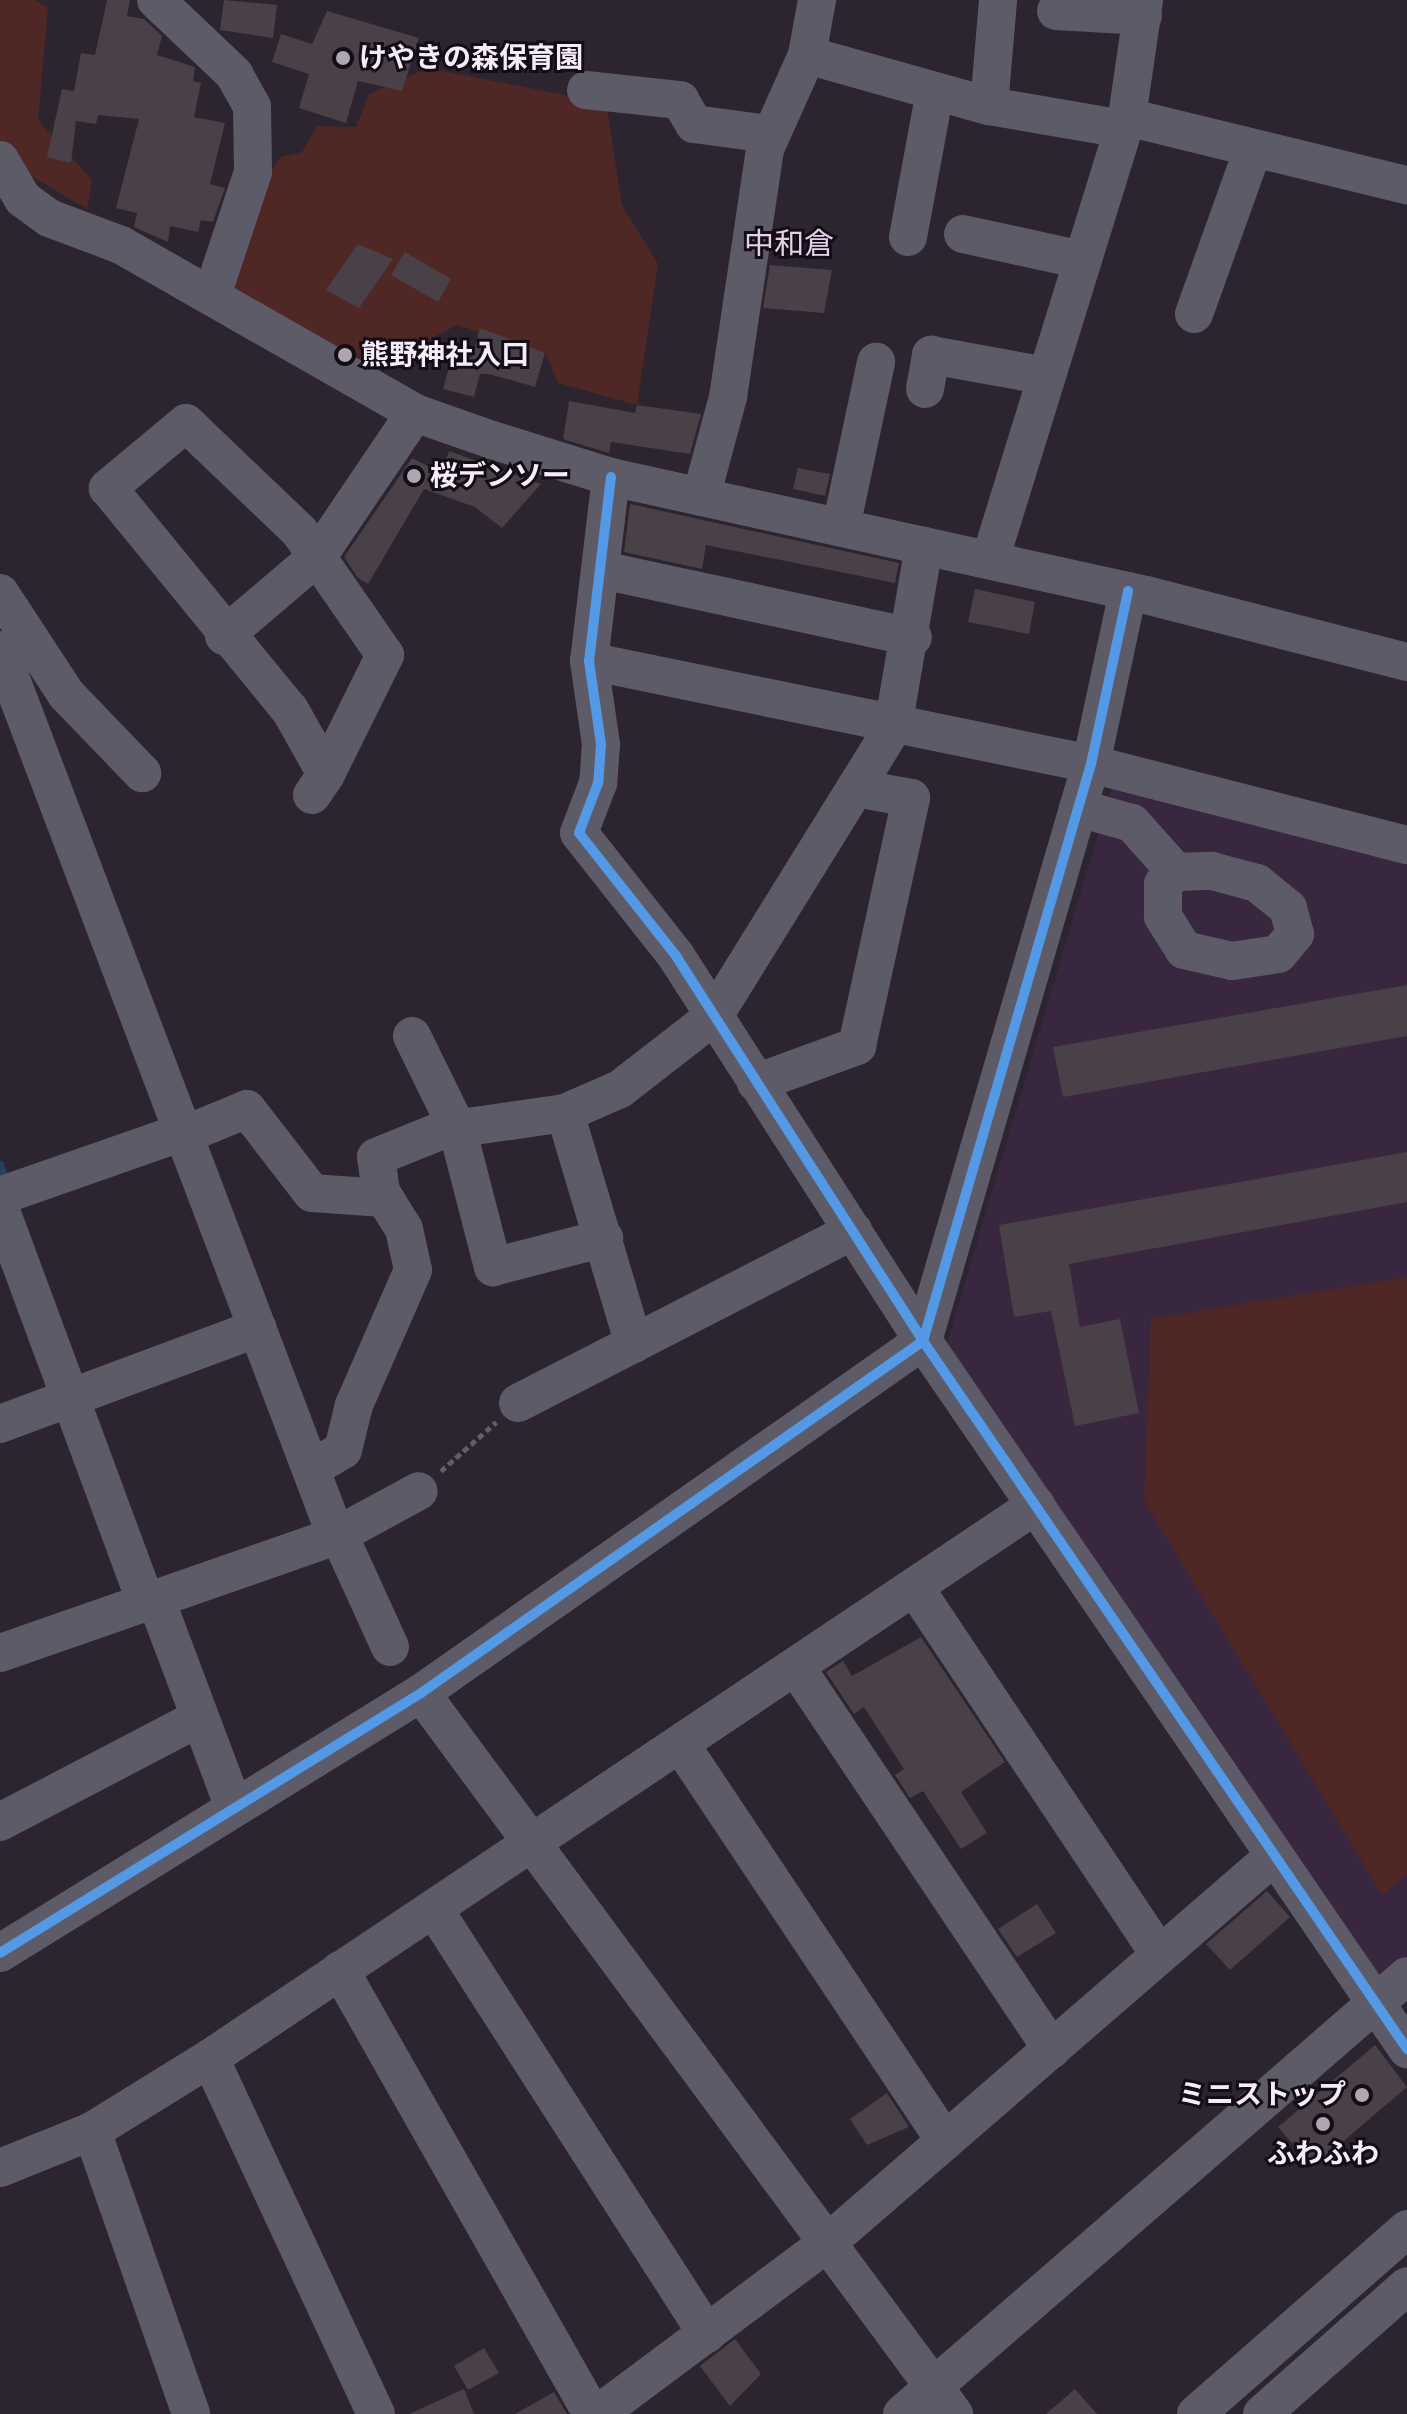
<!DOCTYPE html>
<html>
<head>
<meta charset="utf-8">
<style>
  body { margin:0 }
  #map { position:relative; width:1407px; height:2414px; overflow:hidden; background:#2c242f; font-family:"DM Sans","Noto Sans JP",sans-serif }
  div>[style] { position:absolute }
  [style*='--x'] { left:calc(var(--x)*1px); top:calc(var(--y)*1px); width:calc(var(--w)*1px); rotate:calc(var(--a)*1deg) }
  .built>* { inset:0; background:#38273e }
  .green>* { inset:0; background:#4f2725 }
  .stream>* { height:8px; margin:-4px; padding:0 4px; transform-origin:4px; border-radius:4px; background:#24405f }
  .building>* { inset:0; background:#494048 }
  .path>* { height:5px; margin-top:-2.5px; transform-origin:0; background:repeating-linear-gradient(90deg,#625e69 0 6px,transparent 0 10px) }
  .minor>* { height:38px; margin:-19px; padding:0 19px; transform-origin:19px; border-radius:19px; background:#5d5b67 }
  .cycleway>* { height:10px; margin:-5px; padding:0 5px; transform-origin:5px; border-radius:5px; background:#5399e6 }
  .dots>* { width:22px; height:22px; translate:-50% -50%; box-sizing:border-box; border:4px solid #130d15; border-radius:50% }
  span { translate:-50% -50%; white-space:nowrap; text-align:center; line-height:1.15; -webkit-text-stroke:6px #130d15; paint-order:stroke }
  .poi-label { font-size:28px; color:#f6ecf9; font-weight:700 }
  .left { translate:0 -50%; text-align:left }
  .right { translate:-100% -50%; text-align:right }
  .neighbourhood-label { font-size:30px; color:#e4d0e9 }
</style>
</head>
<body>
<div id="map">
  <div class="built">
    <i style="clip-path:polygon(1113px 783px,1407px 858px,1407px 1960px,1383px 1981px,1368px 1979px,945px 1350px)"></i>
  </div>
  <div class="green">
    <i style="clip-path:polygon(0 0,35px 0,48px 8px,38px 120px,92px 180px,87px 209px,0 157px)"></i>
    <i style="clip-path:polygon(428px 68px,606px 103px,622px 205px,658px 264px,637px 405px,558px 383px,545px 353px,457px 325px,380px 366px,249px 308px,225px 285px,262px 184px,281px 157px,302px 152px,317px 126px,356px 127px,369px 94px)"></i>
    <i style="clip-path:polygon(1407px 1277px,1407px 1874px,1382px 1895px,1144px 1500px,1151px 1319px)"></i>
  </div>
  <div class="stream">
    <i style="--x:0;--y:1165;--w:19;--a:69"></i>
  </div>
  <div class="building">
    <i style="clip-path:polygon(107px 0,130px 0,127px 16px,144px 19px,162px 36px,157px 55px,195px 67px,193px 81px,201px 83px,194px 117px,225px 123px,210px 184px,225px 188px,213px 222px,201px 220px,198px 232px,170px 226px,168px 242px,134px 227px,137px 213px,116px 208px,139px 119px,98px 115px,96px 124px,76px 121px,71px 163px,47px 157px,62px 89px,74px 91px,81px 53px,95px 55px)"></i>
    <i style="clip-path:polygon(224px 0,277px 5px,273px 38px,220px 30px)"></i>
    <i style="clip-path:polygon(327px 11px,419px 38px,402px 91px,358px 81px,346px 123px,299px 108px,309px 74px,272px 62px,281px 34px,312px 44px)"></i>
    <i style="clip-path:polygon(358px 244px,393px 259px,359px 308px,326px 290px)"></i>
    <i style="clip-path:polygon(405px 252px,451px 279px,438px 302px,391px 275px)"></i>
    <i style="clip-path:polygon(770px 265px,832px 270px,824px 313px,763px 308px)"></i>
    <i style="clip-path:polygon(480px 328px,545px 353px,535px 387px,489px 374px,480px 374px,474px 397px,443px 389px,453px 352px,472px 357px)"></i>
    <i style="clip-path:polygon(569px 401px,635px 413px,637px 405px,701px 414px,690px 454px,611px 442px,609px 453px,563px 439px)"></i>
    <i style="clip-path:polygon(449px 451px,541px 484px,502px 528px,475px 507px,424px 489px,368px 584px,358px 578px,344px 557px,412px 458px,441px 473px)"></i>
    <i style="clip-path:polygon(798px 468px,830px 474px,825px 496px,793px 489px)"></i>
    <i style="clip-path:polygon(630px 504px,899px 563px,895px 583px,706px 545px,702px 569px,624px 552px)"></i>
    <i style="clip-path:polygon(975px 589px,1035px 602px,1029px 634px,968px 622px)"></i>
    <i style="clip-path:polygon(1407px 985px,1407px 1036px,1063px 1097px,1053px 1047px)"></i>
    <i style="clip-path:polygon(1407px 1152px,1407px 1202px,1069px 1264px,1080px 1327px,1120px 1319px,1139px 1413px,1075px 1426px,1051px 1311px,1014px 1317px,999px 1225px)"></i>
    <i style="clip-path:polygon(921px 1637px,1005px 1762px,961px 1792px,987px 1833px,961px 1849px,923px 1791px,910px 1798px,895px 1775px,904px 1769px,864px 1707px,854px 1714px,826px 1672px,843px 1661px,852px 1676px)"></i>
    <i style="clip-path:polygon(1267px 1891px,1290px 1917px,1230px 1970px,1206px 1944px)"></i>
    <i style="clip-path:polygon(1037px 1904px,1056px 1933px,1017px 1957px,998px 1929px)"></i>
    <i style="clip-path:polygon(1375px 2045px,1407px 2087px,1313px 2167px,1278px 2127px)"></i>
    <i style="clip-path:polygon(887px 2093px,909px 2127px,867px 2145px,850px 2119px)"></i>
    <i style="clip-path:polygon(735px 2339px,761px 2374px,730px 2406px,700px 2366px)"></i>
    <i style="clip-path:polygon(484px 2348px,499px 2373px,468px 2390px,454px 2366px)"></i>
    <i style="clip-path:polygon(464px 2389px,474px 2414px,409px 2414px)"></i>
    <i style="clip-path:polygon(1075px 2389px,1097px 2414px,1046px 2414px)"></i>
    <i style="clip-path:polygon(554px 2392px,567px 2414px,515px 2414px)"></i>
  </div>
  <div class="path">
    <i style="--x:441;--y:1471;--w:74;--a:-41.7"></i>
  </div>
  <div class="minor">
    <i style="--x:156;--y:0;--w:108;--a:43.5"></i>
    <i style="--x:234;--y:74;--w:37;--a:61"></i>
    <i style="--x:252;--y:106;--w:66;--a:89.1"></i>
    <i style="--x:253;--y:172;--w:130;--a:108.4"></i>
    <i style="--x:817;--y:0;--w:56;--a:100.3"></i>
    <i style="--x:807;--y:55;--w:189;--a:15.7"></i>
    <i style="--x:989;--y:106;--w:136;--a:9.7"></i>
    <i style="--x:1056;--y:11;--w:87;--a:3.3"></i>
    <i style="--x:586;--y:90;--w:95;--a:6.1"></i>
    <i style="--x:680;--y:100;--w:28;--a:60"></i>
    <i style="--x:694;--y:124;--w:76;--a:7.6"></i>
    <i style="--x:989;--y:106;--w:106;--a:-85.1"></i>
    <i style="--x:1127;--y:117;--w:288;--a:13.7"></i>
    <i style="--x:0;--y:160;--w:45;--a:59.5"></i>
    <i style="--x:23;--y:199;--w:32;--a:36"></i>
    <i style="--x:49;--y:218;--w:77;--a:20.6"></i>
    <i style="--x:121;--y:245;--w:339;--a:29.7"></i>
    <i style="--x:415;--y:413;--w:82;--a:19.3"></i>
    <i style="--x:492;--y:440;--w:125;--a:17.3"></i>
    <i style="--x:611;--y:477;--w:548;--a:12.44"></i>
    <i style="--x:1146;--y:595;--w:269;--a:14.4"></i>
    <i style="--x:963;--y:234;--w:122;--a:12.3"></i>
    <i style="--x:908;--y:237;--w:147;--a:-79.5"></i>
    <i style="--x:1194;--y:314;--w:175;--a:-70.3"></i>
    <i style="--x:925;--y:389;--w:35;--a:-80"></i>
    <i style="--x:931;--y:355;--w:117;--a:10.3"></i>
    <i style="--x:611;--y:477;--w:185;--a:96.8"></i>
    <i style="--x:589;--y:661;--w:84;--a:81.8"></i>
    <i style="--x:601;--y:744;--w:39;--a:94"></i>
    <i style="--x:598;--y:783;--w:53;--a:110.8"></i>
    <i style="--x:579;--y:833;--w:157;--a:51.7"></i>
    <i style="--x:676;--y:956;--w:457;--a:57.3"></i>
    <i style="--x:923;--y:1341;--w:858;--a:55.64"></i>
    <i style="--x:701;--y:497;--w:104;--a:-74.9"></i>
    <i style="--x:728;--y:397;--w:251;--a:-81.5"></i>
    <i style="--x:765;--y:149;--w:103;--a:-65.9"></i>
    <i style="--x:841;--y:527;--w:169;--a:-78"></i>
    <i style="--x:990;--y:560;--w:464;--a:-72.8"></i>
    <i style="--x:1127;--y:117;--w:118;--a:-81.7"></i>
    <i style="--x:602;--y:570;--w:318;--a:12.2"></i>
    <i style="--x:0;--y:593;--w:121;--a:56.8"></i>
    <i style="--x:66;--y:694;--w:110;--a:46.1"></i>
    <i style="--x:224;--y:636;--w:123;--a:-40.4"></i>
    <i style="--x:318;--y:556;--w:173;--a:-55.9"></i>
    <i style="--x:0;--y:650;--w:948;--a:69.23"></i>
    <i style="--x:589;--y:661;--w:512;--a:11.59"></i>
    <i style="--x:1091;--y:764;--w:326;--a:14.4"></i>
    <i style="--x:312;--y:795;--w:25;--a:-56"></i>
    <i style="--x:326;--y:774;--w:133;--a:-63.6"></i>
    <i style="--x:385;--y:655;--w:151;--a:-124.7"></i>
    <i style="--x:299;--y:531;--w:156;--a:-136.3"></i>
    <i style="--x:186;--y:423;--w:102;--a:140.2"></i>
    <i style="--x:108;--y:488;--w:287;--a:50.7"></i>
    <i style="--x:290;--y:710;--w:73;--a:60.6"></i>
    <i style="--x:1078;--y:808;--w:56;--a:15.5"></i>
    <i style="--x:1132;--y:823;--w:66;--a:48.1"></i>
    <i style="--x:1176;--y:872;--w:36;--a:-2"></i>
    <i style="--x:1212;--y:871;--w:47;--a:14.9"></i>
    <i style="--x:1257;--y:883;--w:40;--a:39"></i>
    <i style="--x:1288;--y:908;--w:27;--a:75"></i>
    <i style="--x:1295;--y:934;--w:26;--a:130"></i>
    <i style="--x:1278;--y:954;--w:47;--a:171.3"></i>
    <i style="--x:1232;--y:961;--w:49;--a:-167.1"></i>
    <i style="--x:1184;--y:950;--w:40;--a:-122"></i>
    <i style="--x:1163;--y:916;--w:32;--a:-90"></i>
    <i style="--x:1163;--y:884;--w:18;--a:-43"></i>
    <i style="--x:412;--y:1036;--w:102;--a:63.9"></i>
    <i style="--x:457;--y:1128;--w:144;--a:75.5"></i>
    <i style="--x:493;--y:1267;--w:115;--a:-14.6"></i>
    <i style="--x:756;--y:1083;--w:108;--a:-20.1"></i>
    <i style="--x:857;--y:1046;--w:254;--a:-77.7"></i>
    <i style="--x:911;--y:798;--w:56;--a:-169.7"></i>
    <i style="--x:565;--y:1113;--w:241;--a:73.4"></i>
    <i style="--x:184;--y:1135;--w:68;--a:-22.4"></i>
    <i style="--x:247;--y:1109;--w:106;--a:52.3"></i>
    <i style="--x:312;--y:1193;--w:72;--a:4"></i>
    <i style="--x:0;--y:1196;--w:194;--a:-19.3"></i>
    <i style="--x:0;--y:1208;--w:421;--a:69.7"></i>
    <i style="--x:518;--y:1403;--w:377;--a:-27.2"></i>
    <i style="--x:0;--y:1424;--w:275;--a:-20.4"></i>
    <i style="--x:311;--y:1469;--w:37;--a:-31"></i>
    <i style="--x:343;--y:1450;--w:46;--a:-76.3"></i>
    <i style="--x:354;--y:1405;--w:147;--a:-66.4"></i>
    <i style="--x:413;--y:1270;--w:42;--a:-102.4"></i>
    <i style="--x:404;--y:1229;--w:44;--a:-121.9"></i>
    <i style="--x:381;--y:1192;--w:35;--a:-98"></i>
    <i style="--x:376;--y:1157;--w:69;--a:-22.1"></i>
    <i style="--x:440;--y:1131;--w:126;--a:-8.2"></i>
    <i style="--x:565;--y:1113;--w:60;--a:-23.6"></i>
    <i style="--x:620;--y:1089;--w:119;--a:-37.8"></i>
    <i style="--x:714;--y:1016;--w:340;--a:-58.2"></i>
    <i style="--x:893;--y:727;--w:184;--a:-80.3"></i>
    <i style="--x:339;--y:1535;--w:123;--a:65.5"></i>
    <i style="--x:915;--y:1588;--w:441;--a:56.3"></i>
    <i style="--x:156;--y:1600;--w:222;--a:69.4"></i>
    <i style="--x:0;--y:1653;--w:356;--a:-19.2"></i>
    <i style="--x:336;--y:1536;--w:94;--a:-28.5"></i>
    <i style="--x:796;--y:1667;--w:460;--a:56.2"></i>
    <i style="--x:421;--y:1693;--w:897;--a:53.53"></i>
    <i style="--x:681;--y:1745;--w:476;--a:56.3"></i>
    <i style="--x:0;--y:1822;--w:225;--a:-27.6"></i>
    <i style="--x:434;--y:1909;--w:505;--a:57.29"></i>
    <i style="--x:0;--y:1953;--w:495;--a:-31.7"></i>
    <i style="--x:421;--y:1693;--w:613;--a:-35.04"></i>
    <i style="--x:923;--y:1341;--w:601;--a:-73.77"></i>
    <i style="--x:1091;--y:764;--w:177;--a:-77.9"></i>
    <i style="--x:340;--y:1970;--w:511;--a:60.42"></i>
    <i style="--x:210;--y:2058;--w:393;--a:65"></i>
    <i style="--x:92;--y:2131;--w:300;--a:70.7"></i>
    <i style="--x:0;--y:2168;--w:99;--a:-21.9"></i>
    <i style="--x:92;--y:2131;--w:139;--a:-31.7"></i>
    <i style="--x:210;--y:2058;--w:994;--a:-33.8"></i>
    <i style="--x:598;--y:2414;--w:284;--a:-36.7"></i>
    <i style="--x:826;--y:2244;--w:591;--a:-40.89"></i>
    <i style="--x:902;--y:2414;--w:668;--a:-40.94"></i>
    <i style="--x:1196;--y:2414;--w:281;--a:-41.2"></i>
    <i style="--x:1262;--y:2414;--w:193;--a:-41.4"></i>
  </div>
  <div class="cycleway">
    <i style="--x:611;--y:477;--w:185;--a:96.8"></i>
    <i style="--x:589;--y:661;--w:84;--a:81.8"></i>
    <i style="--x:601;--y:744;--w:39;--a:94"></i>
    <i style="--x:598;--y:783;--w:53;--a:110.8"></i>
    <i style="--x:579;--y:833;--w:157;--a:51.7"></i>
    <i style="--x:676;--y:956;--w:457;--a:57.3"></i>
    <i style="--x:923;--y:1341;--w:858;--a:55.64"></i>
    <i style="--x:0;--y:1953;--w:495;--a:-31.7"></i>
    <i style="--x:421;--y:1693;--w:613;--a:-35.04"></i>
    <i style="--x:923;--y:1341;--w:601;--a:-73.77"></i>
    <i style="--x:1091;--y:764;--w:177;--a:-77.9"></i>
  </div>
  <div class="dots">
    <i style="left:343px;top:58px;background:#afa6b2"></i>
    <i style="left:345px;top:355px;background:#afa6b2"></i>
    <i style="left:414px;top:476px;background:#afa6b2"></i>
    <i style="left:1362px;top:2095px;background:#afa6b2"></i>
    <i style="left:1323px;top:2124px;background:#afa6b2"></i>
  </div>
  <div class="poi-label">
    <span class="left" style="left:359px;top:58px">けやきの森保育園</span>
    <span class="left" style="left:361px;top:355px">熊野神社入口</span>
    <span class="left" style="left:430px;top:476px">桜デンソー</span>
    <span class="right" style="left:1346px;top:2095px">ミニストップ</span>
    <span style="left:1323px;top:2154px">ふわふわ</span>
  </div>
  <div class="neighbourhood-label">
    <span style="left:789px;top:244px">中和倉</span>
  </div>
</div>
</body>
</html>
